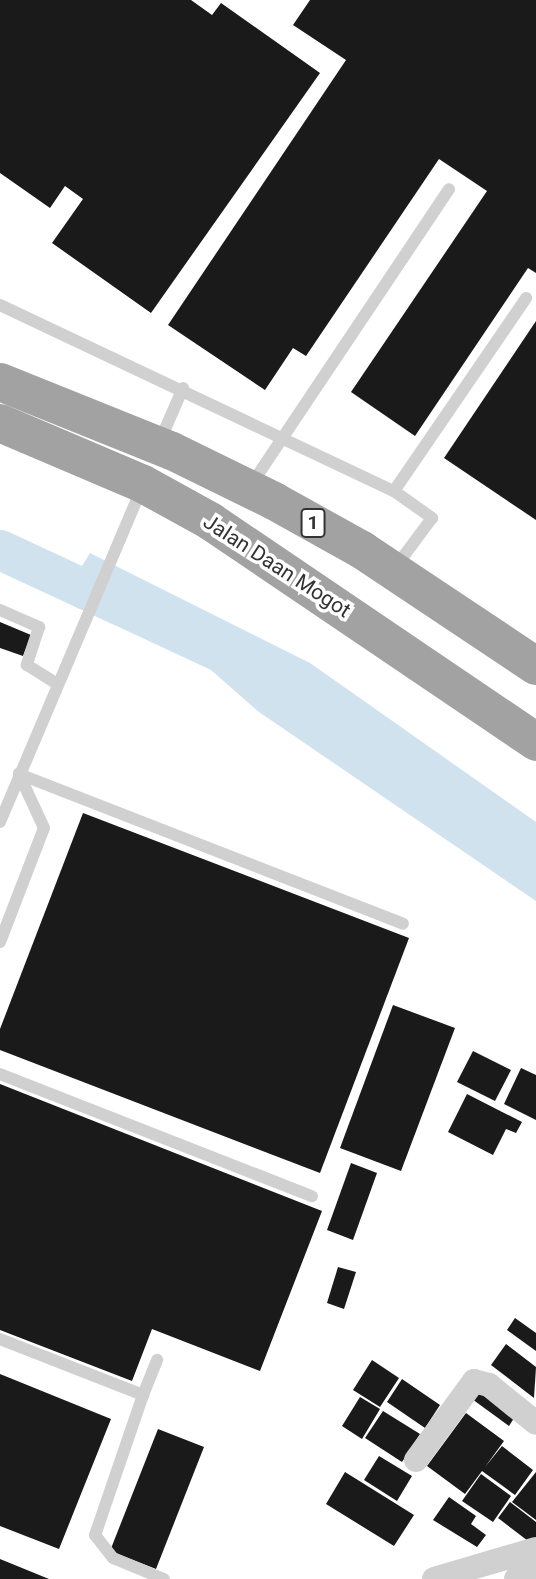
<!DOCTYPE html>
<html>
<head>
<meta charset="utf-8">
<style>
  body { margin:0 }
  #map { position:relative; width:536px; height:1579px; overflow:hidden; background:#fff; font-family:Roboto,sans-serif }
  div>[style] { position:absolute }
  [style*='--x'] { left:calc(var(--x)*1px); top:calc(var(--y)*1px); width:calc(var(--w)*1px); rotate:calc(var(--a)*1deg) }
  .water>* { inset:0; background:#cfe2ee }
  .river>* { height:40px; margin:-20px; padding:0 20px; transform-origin:20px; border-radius:20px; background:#cfe2ee }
  .building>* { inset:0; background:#1a1a1a }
  .service>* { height:12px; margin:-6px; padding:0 6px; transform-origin:6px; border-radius:6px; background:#d0d0d0 }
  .minor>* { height:24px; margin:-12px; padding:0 12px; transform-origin:12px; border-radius:12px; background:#d0d0d0 }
  .trunk>* { height:38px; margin:-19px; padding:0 19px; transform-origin:19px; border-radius:19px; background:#a2a2a2 }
  span { translate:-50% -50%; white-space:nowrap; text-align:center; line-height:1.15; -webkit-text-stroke:7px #fff; paint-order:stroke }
  .shield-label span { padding:2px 5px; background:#fff; border:2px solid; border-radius:5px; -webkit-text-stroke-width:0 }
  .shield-label { font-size:19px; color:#333; font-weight:700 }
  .street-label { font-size:21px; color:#333 }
</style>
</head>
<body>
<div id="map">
  <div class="water">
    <i style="clip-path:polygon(90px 553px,310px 663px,536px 822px,536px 901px,259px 712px,211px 670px,61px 600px)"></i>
  </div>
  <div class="river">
    <i style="--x:0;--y:550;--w:133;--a:24.8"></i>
  </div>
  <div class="building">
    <i style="clip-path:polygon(0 0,191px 0,212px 15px,221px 3px,320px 73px,151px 313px,52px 243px,83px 199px,65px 186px,50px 208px,0 173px)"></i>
    <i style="clip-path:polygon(310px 0,536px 0,536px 273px,528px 268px,415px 436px,351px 392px,487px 191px,439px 159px,306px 356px,293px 348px,265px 390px,168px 325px,346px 60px,293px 25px)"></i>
    <i style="clip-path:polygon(536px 321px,536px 520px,444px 458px)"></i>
    <i style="clip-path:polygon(0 622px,31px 635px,23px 656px,0 648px)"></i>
    <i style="clip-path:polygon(83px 813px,409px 938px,320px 1173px,0 1050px,0 1029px)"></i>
    <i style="clip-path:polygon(393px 1005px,455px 1028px,401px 1171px,340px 1148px)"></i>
    <i style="clip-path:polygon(473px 1051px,511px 1070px,495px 1101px,457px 1082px)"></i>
    <i style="clip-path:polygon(521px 1068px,536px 1075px,536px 1120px,504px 1104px)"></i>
    <i style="clip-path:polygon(0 1084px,322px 1211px,260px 1371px,152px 1329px,132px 1381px,0 1330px)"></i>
    <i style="clip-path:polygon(467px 1094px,522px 1122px,516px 1133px,506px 1129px,493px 1155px,448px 1132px)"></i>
    <i style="clip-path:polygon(351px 1163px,377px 1173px,353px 1240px,327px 1230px)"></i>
    <i style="clip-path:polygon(338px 1267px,356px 1272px,344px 1309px,327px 1303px)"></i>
    <i style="clip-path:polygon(515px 1318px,536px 1333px,536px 1351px,507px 1330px)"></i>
    <i style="clip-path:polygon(506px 1344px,536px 1367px,534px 1398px,491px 1365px)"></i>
    <i style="clip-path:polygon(372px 1360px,399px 1378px,380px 1407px,353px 1390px)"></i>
    <i style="clip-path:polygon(0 1374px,111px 1419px,59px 1549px,0 1526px)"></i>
    <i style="clip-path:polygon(402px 1379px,440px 1405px,425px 1428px,387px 1402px)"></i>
    <i style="clip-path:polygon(478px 1388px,516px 1415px,509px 1426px,472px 1399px)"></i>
    <i style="clip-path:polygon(360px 1397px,380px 1409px,362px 1439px,342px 1426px)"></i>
    <i style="clip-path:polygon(383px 1411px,420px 1434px,402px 1462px,365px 1438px)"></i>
    <i style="clip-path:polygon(466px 1413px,504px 1441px,485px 1467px,502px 1446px,533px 1470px,515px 1495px,482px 1471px,465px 1494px,427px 1466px)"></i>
    <i style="clip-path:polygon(158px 1429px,204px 1447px,156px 1569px,110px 1551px)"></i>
    <i style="clip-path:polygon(379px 1456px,412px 1476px,397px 1501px,364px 1480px)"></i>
    <i style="clip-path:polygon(345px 1472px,414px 1515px,394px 1546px,326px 1504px)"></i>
    <i style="clip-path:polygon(536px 1472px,536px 1520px,512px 1502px)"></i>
    <i style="clip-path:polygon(481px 1474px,511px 1496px,493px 1522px,462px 1501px)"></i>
    <i style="clip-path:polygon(449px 1497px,476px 1516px,471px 1524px,486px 1535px,477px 1547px,433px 1520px)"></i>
    <i style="clip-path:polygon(510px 1502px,536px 1522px,536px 1547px,498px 1518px)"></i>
    <i style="clip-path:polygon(0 1559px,49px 1579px,0 1579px)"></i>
  </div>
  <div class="service">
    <i style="--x:0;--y:305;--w:436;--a:25.3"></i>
    <i style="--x:394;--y:491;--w:47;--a:35.4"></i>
    <i style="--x:432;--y:518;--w:64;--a:126.7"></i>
    <i style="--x:159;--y:443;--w:60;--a:-66.4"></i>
    <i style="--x:251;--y:485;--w:356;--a:-56.2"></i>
    <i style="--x:394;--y:491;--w:234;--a:-55.6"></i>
    <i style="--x:0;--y:610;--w:43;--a:23.6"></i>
    <i style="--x:39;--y:627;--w:40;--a:108"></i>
    <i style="--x:27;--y:665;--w:36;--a:32"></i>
    <i style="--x:19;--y:774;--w:412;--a:21.3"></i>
    <i style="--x:0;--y:822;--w:364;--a:-67"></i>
    <i style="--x:0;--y:942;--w:122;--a:-68.9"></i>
    <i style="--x:44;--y:828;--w:60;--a:-114.8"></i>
    <i style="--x:0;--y:1074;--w:335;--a:21.4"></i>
    <i style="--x:0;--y:1339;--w:154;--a:21.4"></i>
    <i style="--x:143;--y:1395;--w:38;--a:-68"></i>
    <i style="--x:143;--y:1395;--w:148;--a:108.9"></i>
    <i style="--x:95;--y:1535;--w:29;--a:52"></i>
    <i style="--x:113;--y:1558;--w:55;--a:22.4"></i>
  </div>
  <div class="minor">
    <i style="--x:416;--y:1460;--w:98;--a:-53.7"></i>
    <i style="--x:474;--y:1381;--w:16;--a:15"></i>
    <i style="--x:489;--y:1385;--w:60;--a:39"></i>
    <i style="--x:434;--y:1579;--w:106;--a:-16.4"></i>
    <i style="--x:516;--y:1579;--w:21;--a:-17"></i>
  </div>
  <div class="trunk">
    <i style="--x:0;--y:382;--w:185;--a:21.9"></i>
    <i style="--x:172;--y:451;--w:114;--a:26.1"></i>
    <i style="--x:274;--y:501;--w:101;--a:29.1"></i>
    <i style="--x:362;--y:550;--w:209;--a:33.7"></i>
    <i style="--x:0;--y:423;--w:155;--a:23.1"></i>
    <i style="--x:143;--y:484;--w:77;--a:28.9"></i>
    <i style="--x:210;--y:521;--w:394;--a:34.1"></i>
  </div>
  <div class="shield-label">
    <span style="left:313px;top:523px">1</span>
  </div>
  <div class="street-label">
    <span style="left:277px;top:566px;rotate:33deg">Jalan Daan Mogot</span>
  </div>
</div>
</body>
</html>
